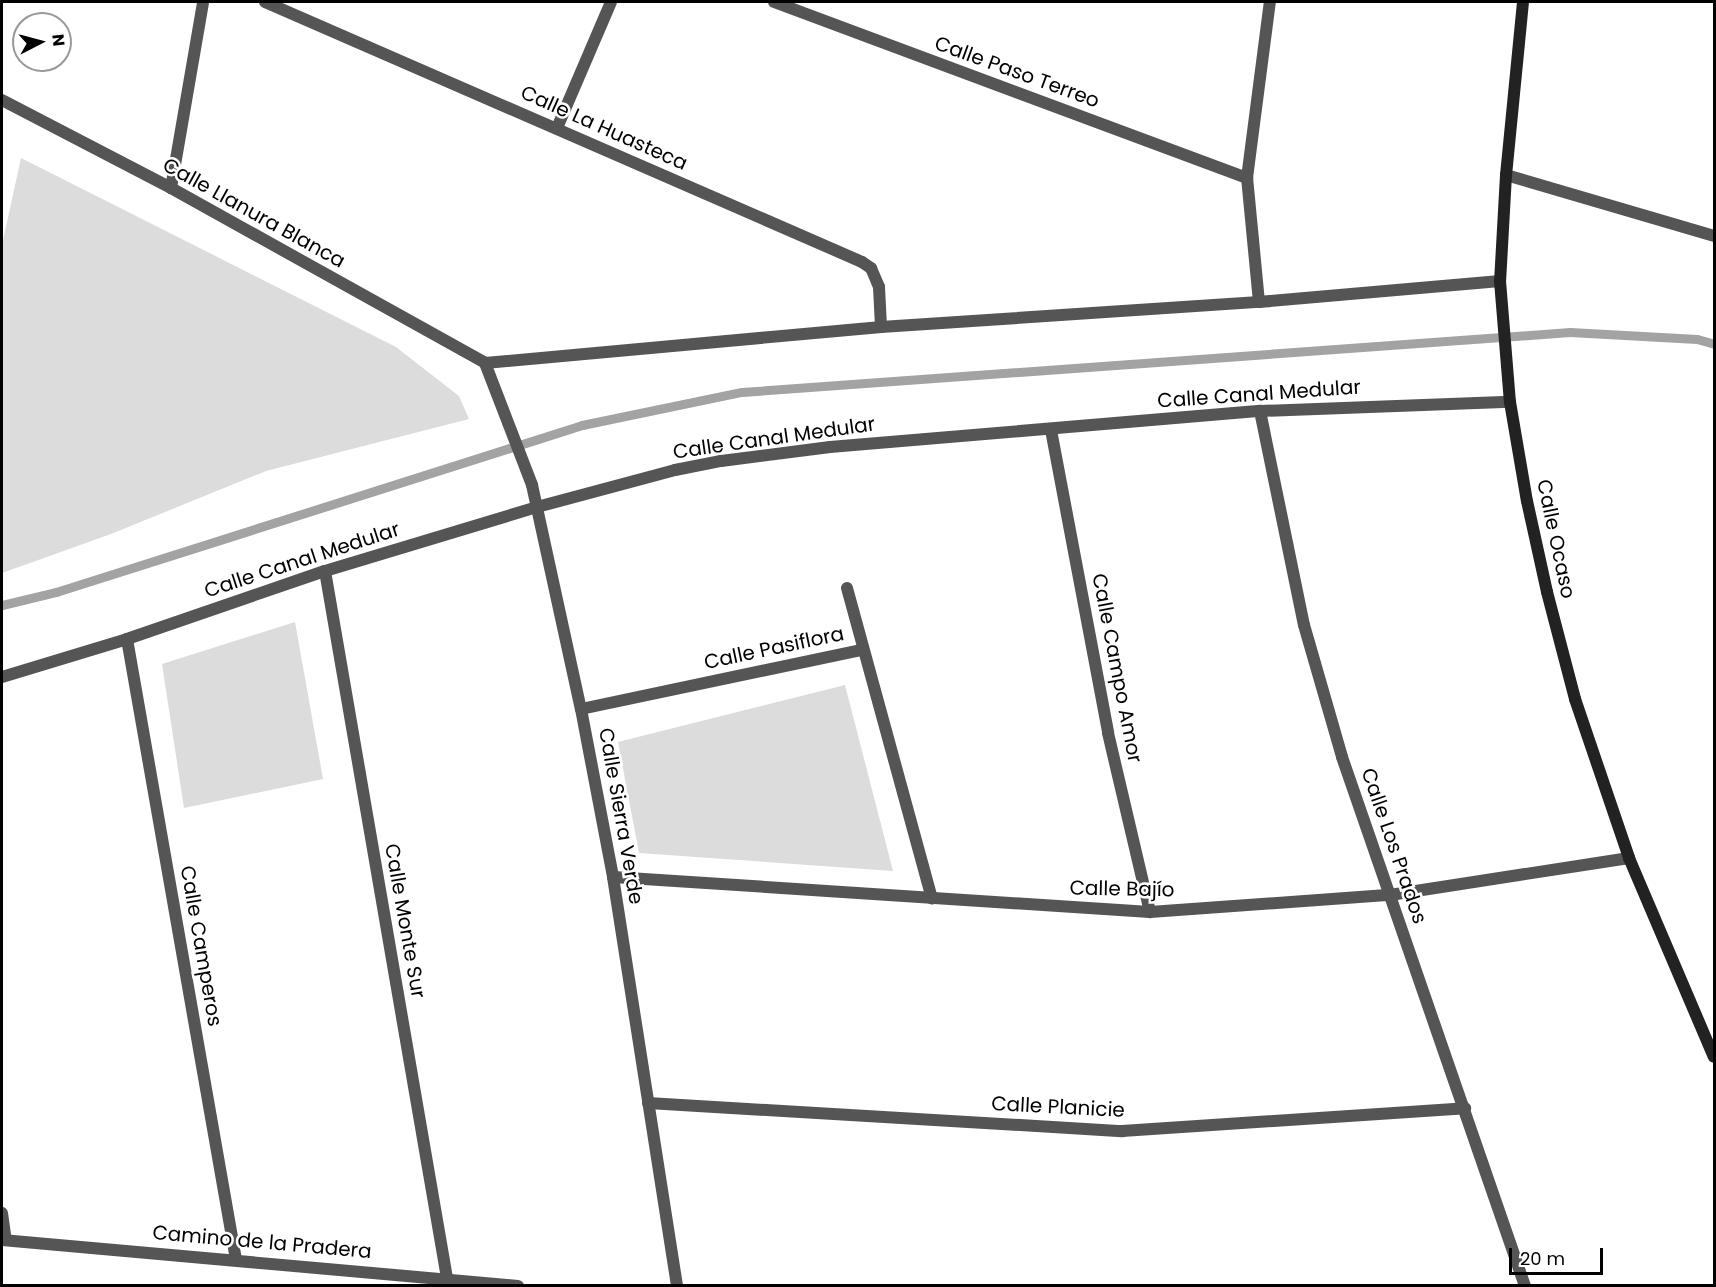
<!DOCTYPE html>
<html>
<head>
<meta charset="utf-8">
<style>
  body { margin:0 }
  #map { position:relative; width:1716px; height:1287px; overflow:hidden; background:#fff; font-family:Poppins,sans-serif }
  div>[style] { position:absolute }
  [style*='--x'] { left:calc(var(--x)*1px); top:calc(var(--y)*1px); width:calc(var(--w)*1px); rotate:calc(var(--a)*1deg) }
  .green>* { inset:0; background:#dcdcdc }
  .stream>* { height:9px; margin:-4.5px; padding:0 4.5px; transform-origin:4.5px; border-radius:4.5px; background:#a3a3a3 }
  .lane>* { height:12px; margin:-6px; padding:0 6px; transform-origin:6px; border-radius:6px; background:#555 }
  .street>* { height:12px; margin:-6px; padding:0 6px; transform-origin:6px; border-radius:6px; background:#555 }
  .secondary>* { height:12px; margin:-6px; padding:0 6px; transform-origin:6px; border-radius:6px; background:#222 }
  span { translate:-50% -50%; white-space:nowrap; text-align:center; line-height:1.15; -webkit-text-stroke:5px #fff; paint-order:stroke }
  .street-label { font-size:20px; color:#000 }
  .frame { position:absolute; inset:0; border:3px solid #000; pointer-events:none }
  .north { position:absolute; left:12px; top:12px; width:60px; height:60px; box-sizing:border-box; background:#fff; border:2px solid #999; border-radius:50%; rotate:84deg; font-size:16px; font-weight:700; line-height:24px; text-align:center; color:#000 }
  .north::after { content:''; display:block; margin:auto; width:21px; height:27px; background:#000; clip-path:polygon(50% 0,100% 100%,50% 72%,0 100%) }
  .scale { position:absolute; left:1509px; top:1248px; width:94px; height:27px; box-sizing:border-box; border:3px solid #000; border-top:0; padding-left:8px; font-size:18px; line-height:21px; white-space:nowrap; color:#000; -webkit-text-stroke:4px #fff; paint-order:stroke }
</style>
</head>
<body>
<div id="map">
  <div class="green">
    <i style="clip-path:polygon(21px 158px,396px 347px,459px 396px,469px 419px,266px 471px,111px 534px,2px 573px,2px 245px)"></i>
    <i style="clip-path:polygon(295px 622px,323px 779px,184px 808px,162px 664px)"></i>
    <i style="clip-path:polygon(845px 685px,893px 871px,639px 853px,618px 742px)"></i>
  </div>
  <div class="stream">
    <i style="--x:2;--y:605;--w:56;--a:-13.5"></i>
    <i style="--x:56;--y:592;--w:552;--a:-17.61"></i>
    <i style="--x:582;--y:425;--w:163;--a:-11.7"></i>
    <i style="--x:742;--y:392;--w:830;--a:-4.14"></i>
    <i style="--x:1570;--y:332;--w:127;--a:3.2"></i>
    <i style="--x:1697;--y:339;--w:18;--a:16"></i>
  </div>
  <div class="lane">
    <i style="--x:1506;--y:175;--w:217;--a:16.3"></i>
  </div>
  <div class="street">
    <i style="--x:265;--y:2;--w:651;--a:23.53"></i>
    <i style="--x:862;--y:262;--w:11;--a:34"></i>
    <i style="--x:871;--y:268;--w:21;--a:67"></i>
    <i style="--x:879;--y:287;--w:40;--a:87.1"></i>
    <i style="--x:774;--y:2;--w:505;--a:20.41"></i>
    <i style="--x:2;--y:100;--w:191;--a:27.5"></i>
    <i style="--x:171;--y:188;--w:359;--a:29.1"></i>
    <i style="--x:557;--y:128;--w:137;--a:-66.8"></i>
    <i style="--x:171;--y:188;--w:189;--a:-80.2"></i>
    <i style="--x:1259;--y:302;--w:125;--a:-95.5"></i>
    <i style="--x:1247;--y:178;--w:177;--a:-82.6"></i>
    <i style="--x:485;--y:363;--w:398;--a:-5.2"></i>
    <i style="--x:881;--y:327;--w:379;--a:-3.8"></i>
    <i style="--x:1259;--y:302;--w:242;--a:-5"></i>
    <i style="--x:485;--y:363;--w:131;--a:68.9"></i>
    <i style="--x:532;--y:485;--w:229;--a:77.7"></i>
    <i style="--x:581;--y:709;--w:171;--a:79.2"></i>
    <i style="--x:613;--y:877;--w:414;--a:81.1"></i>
    <i style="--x:1260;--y:411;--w:218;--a:78.4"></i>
    <i style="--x:1304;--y:625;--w:137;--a:73.9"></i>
    <i style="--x:1342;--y:757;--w:560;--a:70.92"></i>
    <i style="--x:1051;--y:430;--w:308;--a:79.3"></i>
    <i style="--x:1108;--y:733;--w:184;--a:76.8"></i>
    <i style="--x:325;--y:571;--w:717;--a:80.21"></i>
    <i style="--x:847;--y:588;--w:322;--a:74.7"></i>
    <i style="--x:127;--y:639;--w:630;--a:80.04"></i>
    <i style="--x:2;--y:677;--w:131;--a:-16.9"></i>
    <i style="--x:127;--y:639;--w:209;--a:-19"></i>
    <i style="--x:325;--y:571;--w:221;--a:-16.8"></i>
    <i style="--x:537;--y:507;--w:143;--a:-15"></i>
    <i style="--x:675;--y:470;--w:47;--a:-11.1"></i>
    <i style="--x:721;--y:461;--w:110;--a:-7.3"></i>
    <i style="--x:830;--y:447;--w:432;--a:-4.8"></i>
    <i style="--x:1260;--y:411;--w:250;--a:-2.1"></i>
    <i style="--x:581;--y:709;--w:287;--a:-11.9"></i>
    <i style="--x:613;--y:877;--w:538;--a:3.73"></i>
    <i style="--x:1150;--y:912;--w:241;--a:-4.1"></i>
    <i style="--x:1390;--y:895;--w:242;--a:-8.8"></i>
    <i style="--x:648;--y:1103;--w:475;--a:3.4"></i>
    <i style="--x:1122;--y:1131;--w:344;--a:-3.8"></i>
    <i style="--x:2;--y:1213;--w:27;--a:82"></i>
    <i style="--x:2;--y:1240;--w:518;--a:5.09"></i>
  </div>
  <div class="secondary">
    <i style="--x:1523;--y:2;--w:174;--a:95.6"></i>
    <i style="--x:1506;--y:175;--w:106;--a:93.2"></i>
    <i style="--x:1500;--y:281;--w:121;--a:85.3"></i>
    <i style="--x:1510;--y:402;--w:100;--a:80.3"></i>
    <i style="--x:1527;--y:501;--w:93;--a:77.6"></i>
    <i style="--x:1547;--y:592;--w:111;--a:75.3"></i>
    <i style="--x:1575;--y:699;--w:168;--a:71.2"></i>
    <i style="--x:1629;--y:858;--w:216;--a:66.9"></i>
  </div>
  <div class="street-label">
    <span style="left:1017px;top:72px;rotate:20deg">Calle Paso Terreo</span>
    <span style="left:604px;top:128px;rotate:24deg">Calle La Huasteca</span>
    <span style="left:254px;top:213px;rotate:29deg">Calle Llanura Blanca</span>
    <span style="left:1259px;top:394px;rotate:-4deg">Calle Canal Medular</span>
    <span style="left:774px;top:438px;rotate:-8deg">Calle Canal Medular</span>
    <span style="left:1556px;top:539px;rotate:78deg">Calle Ocaso</span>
    <span style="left:302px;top:560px;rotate:-18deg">Calle Canal Medular</span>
    <span style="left:774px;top:648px;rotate:-12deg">Calle Pasiflora</span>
    <span style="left:1117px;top:668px;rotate:79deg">Calle Campo Amor</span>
    <span style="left:621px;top:816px;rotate:80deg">Calle Sierra Verde</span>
    <span style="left:1394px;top:846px;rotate:71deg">Calle Los Prados</span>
    <span style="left:1122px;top:889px;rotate:1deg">Calle Bajío</span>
    <span style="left:405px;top:921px;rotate:80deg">Calle Monte Sur</span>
    <span style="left:201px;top:946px;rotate:80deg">Calle Camperos</span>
    <span style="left:1058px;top:1107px;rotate:3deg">Calle Planicie</span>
    <span style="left:262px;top:1242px;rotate:5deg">Camino de la Pradera</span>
  </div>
  <div class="frame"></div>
  <div class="north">N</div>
  <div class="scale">20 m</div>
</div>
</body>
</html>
